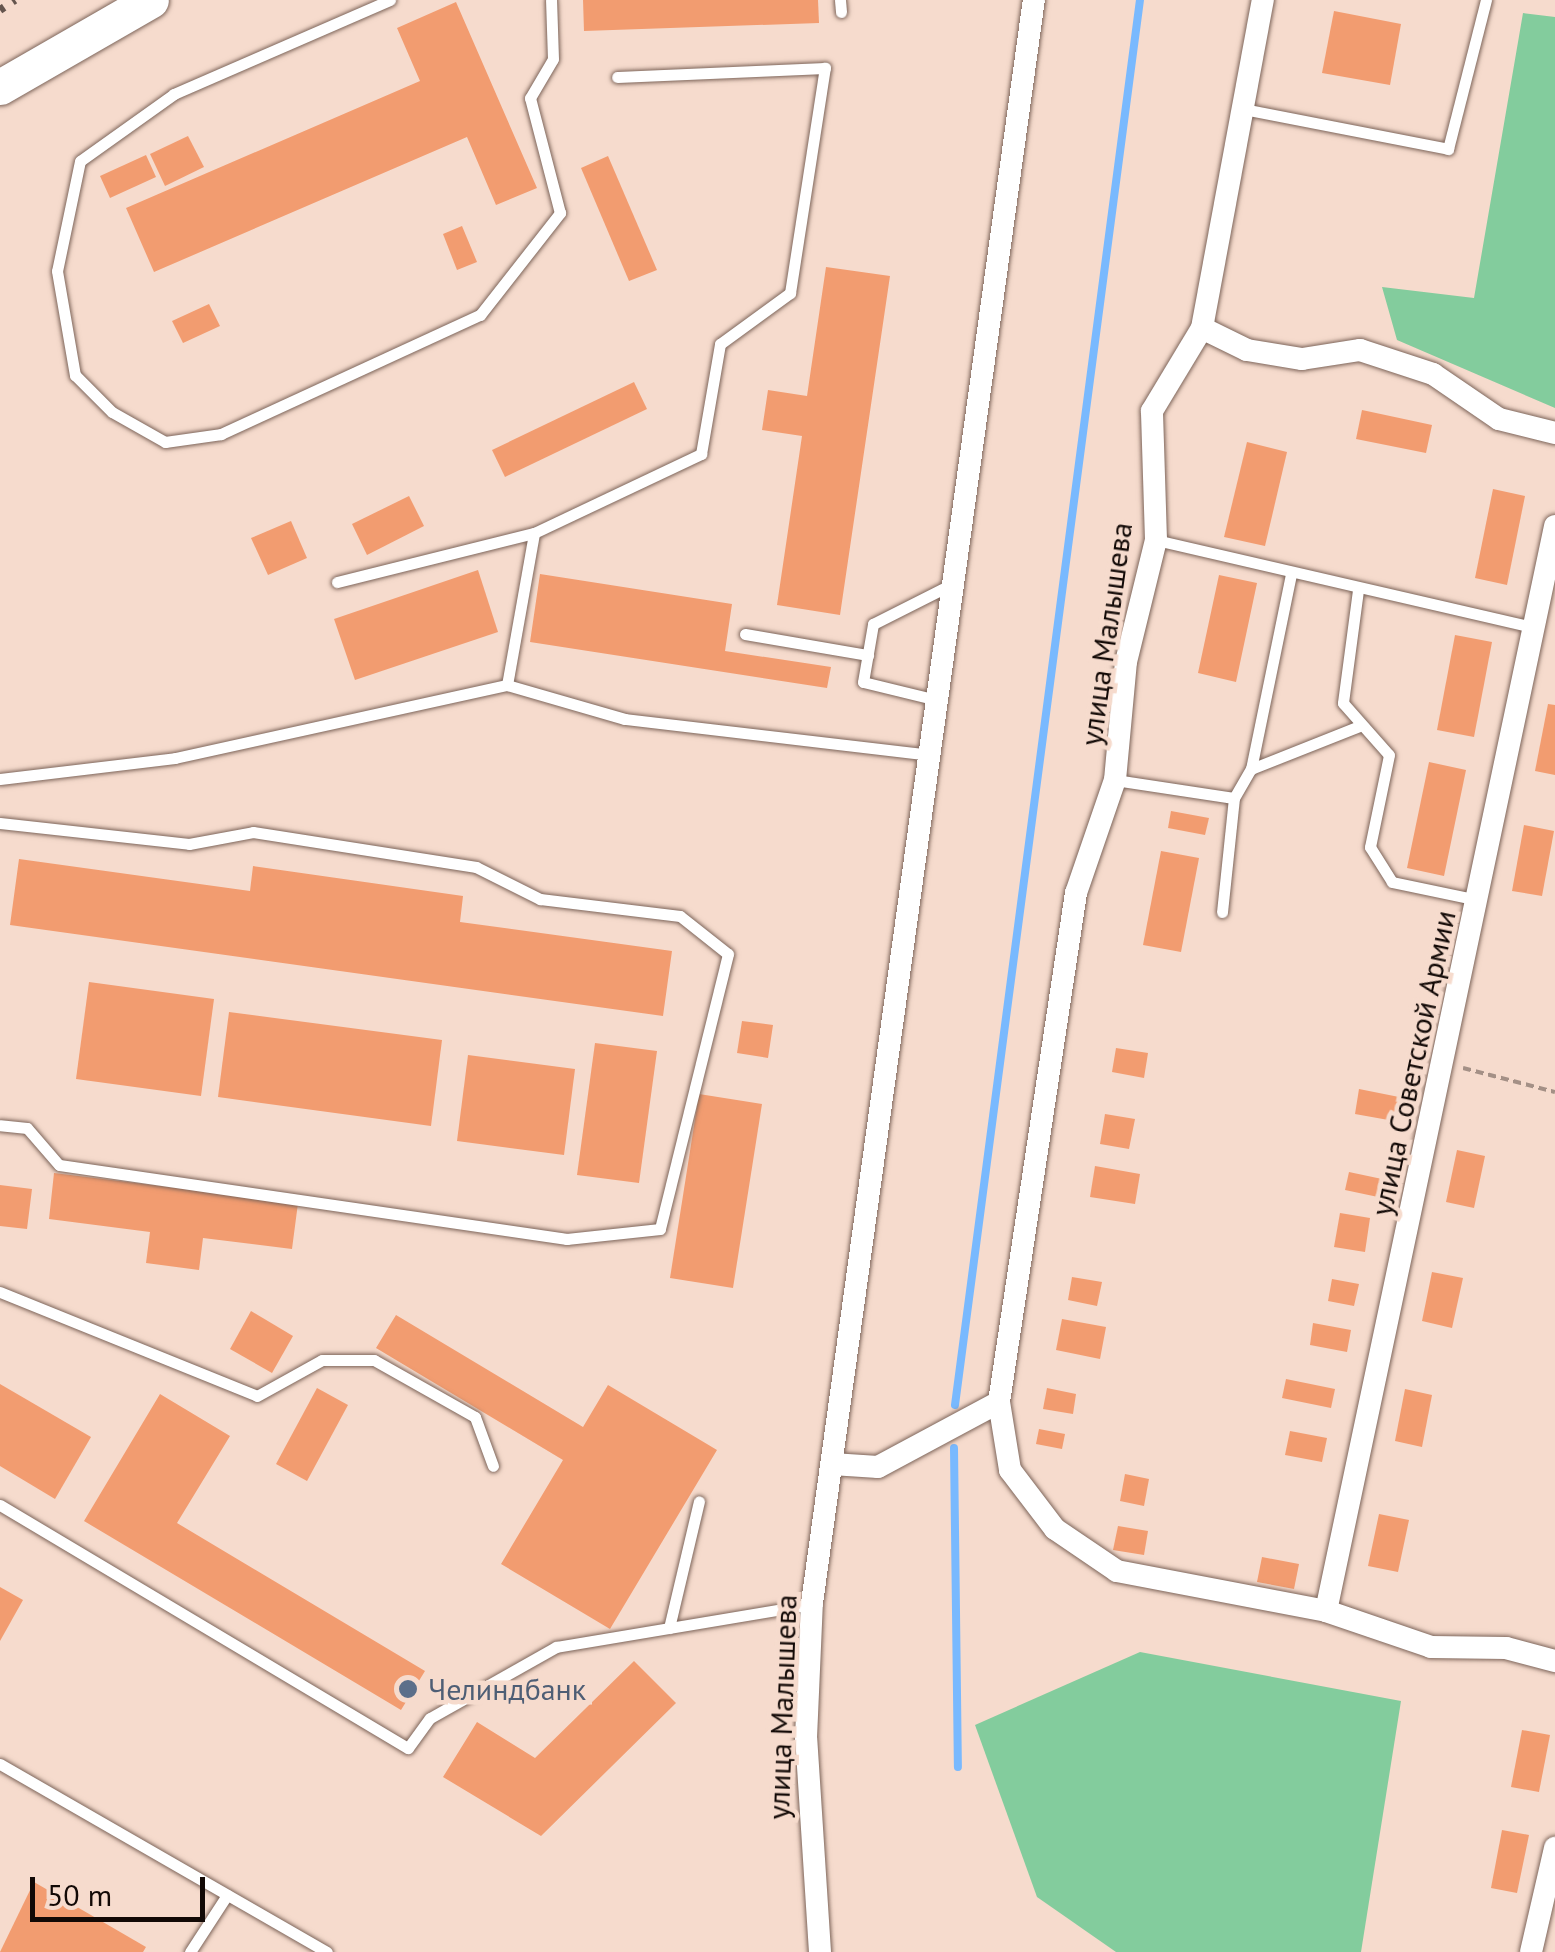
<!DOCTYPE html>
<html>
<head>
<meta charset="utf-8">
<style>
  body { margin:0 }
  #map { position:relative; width:1555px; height:1952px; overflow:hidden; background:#f6dbcd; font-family:"PT Sans",sans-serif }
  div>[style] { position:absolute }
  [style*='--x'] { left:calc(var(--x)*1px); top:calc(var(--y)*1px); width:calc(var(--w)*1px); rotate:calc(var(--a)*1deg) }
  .green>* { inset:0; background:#83cc9d }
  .stream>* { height:8px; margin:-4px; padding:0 4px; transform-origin:4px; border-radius:4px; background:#79b9fe }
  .building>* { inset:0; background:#f29c70 }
  .path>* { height:4px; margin-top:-2px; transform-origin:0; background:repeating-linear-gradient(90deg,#a49086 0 8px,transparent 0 13px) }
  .roads { filter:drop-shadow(0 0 2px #7d655a) drop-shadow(0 0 2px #7d655a) }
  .service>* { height:11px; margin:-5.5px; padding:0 5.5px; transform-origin:5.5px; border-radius:5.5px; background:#fff }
  .minor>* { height:22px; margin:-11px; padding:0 11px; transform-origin:11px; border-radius:11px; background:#fff }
  .primary>* { height:35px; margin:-17.5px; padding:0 17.5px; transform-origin:17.5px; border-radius:17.5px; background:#fff }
  .rail>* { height:8px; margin-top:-4px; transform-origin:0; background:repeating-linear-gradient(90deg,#65554e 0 5px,transparent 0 15px) }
  .dots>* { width:28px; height:28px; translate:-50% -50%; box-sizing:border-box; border:5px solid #f6dbcd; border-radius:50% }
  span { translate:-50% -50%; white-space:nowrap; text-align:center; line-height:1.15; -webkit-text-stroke:9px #f6dbcd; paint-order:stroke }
  .street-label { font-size:30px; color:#120906 }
  .service-label { font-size:30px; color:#4e5e75 }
  .left { translate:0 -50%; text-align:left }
  .scale { position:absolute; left:30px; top:1877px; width:175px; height:45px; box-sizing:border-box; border:5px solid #120906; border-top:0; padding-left:12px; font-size:30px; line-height:35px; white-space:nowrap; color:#120906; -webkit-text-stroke:8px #f6dbcd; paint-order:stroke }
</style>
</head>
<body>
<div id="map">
  <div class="green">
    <i style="clip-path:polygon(1523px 13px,1555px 17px,1555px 408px,1397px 340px,1382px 287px,1474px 298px)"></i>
    <i style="clip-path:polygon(1140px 1652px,1401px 1701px,1361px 1952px,1116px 1952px,1037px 1897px,975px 1725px)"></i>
  </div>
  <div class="stream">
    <i style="--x:955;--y:1405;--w:1417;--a:-82.5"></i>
    <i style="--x:954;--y:1448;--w:319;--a:89.3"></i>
  </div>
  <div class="building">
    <i style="clip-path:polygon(583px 0,818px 0,819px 23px,584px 31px)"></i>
    <i style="clip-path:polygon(456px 2px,537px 188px,496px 205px,467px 137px,154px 272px,126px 208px,420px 81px,397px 28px)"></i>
    <i style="clip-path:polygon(1334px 11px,1401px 24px,1390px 85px,1322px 73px)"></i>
    <i style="clip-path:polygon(188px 136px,204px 167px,165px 186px,150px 154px)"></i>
    <i style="clip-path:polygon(146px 155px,156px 177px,110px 198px,100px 176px)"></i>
    <i style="clip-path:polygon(608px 156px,657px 270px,629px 281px,581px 168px)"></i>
    <i style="clip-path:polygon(462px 226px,477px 262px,457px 270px,443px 234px)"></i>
    <i style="clip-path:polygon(826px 267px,890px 276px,840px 615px,777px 605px,802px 436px,762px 430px,768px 390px,807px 396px)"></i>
    <i style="clip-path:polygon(209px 304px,220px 326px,183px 343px,172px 321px)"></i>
    <i style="clip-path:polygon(634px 382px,647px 409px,505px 477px,492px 450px)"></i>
    <i style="clip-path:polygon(1362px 410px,1432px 425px,1426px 453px,1356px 439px)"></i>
    <i style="clip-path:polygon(1247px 442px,1287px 452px,1265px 546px,1224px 537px)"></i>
    <i style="clip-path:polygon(1493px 489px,1525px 496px,1507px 585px,1475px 578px)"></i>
    <i style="clip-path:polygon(409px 496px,424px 526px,367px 555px,352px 524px)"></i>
    <i style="clip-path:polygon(291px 521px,307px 558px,268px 575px,251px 538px)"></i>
    <i style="clip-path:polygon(478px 570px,498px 632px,355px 680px,334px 619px)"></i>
    <i style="clip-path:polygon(540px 574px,732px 604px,725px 651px,831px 667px,827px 688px,530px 642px)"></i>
    <i style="clip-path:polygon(1219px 575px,1257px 583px,1236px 682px,1198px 673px)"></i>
    <i style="clip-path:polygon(1455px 635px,1492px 642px,1474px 737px,1437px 730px)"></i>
    <i style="clip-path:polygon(1548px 704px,1555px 705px,1555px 775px,1535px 771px)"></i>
    <i style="clip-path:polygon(1429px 762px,1466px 770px,1444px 876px,1407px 868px)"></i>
    <i style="clip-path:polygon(1171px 811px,1209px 818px,1205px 835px,1168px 828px)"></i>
    <i style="clip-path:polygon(1524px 825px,1554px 831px,1542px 896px,1512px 891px)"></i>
    <i style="clip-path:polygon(1161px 851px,1199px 858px,1181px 952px,1143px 945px)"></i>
    <i style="clip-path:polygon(19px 859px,250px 891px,253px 866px,463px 896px,460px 922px,672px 951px,663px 1016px,10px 925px)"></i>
    <i style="clip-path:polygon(89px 982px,214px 999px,201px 1096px,76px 1079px)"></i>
    <i style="clip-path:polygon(229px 1012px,442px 1040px,431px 1126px,218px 1097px)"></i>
    <i style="clip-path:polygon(742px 1021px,773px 1025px,768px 1058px,737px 1053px)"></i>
    <i style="clip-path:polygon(595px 1043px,657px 1051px,639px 1183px,577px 1175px)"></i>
    <i style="clip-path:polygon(1116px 1048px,1148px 1053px,1144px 1078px,1112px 1072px)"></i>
    <i style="clip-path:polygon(468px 1055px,575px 1069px,564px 1155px,457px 1141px)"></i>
    <i style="clip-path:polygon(1359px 1089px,1399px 1097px,1394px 1121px,1355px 1114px)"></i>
    <i style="clip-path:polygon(699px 1094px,762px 1104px,733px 1288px,670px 1278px)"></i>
    <i style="clip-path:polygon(1105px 1114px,1135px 1119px,1129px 1149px,1100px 1144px)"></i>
    <i style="clip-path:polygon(1457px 1150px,1485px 1156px,1474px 1208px,1446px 1202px)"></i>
    <i style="clip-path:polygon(1095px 1166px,1140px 1174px,1135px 1204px,1090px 1197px)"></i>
    <i style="clip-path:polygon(1349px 1172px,1382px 1179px,1378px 1197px,1345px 1190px)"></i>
    <i style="clip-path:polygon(54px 1173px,298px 1203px,292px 1249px,203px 1238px,199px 1270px,146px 1263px,150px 1232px,49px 1219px)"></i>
    <i style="clip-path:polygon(0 1185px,32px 1189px,27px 1229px,0 1226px)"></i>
    <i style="clip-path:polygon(1340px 1213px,1370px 1218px,1365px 1252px,1334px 1247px)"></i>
    <i style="clip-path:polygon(1432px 1272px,1463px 1278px,1452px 1328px,1422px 1321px)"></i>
    <i style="clip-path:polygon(1072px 1277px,1102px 1282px,1097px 1306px,1068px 1300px)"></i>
    <i style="clip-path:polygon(1332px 1279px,1359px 1284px,1354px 1306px,1328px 1301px)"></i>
    <i style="clip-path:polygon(251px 1311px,293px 1336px,272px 1373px,230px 1349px)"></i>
    <i style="clip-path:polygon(396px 1315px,583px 1427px,608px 1385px,717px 1450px,610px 1629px,501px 1564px,563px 1460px,376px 1348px)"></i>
    <i style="clip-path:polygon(1062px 1319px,1106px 1327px,1100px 1359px,1056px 1350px)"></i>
    <i style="clip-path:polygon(1313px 1323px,1351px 1330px,1347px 1352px,1310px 1345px)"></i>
    <i style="clip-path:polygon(1286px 1379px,1335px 1389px,1331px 1408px,1282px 1398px)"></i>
    <i style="clip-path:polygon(0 1384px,91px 1437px,55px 1499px,0 1466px)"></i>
    <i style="clip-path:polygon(317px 1388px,348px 1405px,307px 1481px,276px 1464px)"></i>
    <i style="clip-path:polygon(1047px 1388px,1076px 1394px,1073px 1414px,1043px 1409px)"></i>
    <i style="clip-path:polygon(1405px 1389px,1432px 1395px,1422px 1447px,1395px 1441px)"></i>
    <i style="clip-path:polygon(160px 1394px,230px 1436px,177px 1523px,425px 1671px,401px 1710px,84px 1521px)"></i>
    <i style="clip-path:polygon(1039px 1429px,1065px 1434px,1062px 1449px,1036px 1444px)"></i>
    <i style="clip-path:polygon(1290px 1431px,1327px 1438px,1322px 1462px,1285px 1455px)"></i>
    <i style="clip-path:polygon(1125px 1474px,1149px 1479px,1144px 1506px,1120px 1501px)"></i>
    <i style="clip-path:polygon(1379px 1514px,1409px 1520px,1398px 1572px,1368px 1566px)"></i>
    <i style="clip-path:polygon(1118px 1526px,1148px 1531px,1144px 1555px,1113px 1550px)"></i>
    <i style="clip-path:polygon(1262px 1557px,1299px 1564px,1294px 1589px,1257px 1582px)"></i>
    <i style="clip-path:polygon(0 1587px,23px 1600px,0 1641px)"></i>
    <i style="clip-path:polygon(634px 1661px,676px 1703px,541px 1836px,443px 1777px,477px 1722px,535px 1758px)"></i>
    <i style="clip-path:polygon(1522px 1730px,1550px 1735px,1539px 1792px,1511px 1787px)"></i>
    <i style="clip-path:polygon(1502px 1830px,1529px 1835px,1517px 1893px,1491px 1888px)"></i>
    <i style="clip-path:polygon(34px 1882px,146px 1947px,143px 1952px,0 1952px)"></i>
  </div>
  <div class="path">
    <i style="--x:1463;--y:1068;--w:95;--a:14.6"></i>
  </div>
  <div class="roads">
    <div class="service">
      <i style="--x:390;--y:0;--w:236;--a:156.5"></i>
      <i style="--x:174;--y:94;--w:115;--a:144.5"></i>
      <i style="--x:80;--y:161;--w:112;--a:101.8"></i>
      <i style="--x:57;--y:271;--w:106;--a:80.2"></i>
      <i style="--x:75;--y:375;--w:52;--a:45"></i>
      <i style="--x:112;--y:412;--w:61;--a:29.5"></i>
      <i style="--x:165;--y:442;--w:57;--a:-8.1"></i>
      <i style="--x:221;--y:434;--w:285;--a:-24.7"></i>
      <i style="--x:480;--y:315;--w:130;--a:-51.9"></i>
      <i style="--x:560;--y:213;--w:119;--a:-104.6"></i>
      <i style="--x:530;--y:98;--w:45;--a:-59.5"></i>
      <i style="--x:553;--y:59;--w:59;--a:-91.9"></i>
      <i style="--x:840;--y:0;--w:12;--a:85"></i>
      <i style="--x:1243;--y:109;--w:209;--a:11"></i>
      <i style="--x:1448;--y:149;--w:154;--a:-75.7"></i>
      <i style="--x:1156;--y:540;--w:388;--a:13"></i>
      <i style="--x:337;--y:582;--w:203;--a:-14"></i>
      <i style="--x:1358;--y:590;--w:114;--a:97.6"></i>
      <i style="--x:1343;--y:703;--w:69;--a:48.5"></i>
      <i style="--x:1389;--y:755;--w:94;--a:101.7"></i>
      <i style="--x:1370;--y:847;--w:41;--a:57.8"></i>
      <i style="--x:1392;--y:882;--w:88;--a:11.8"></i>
      <i style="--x:745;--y:634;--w:125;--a:9.7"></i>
      <i style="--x:507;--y:685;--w:154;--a:-79.9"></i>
      <i style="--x:534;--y:533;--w:185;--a:-25.3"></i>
      <i style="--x:701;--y:454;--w:112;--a:-80.2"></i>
      <i style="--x:720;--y:344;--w:87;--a:-36.1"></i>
      <i style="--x:790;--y:293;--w:228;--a:-81.2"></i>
      <i style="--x:825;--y:68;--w:208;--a:177.5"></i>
      <i style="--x:937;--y:700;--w:76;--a:-166.3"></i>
      <i style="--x:863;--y:682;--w:59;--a:-80.2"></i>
      <i style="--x:873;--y:624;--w:91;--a:-26.8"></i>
      <i style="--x:1251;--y:769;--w:199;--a:-78.4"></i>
      <i style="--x:0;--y:779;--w:176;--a:-6.8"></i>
      <i style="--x:175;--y:758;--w:340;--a:-12.4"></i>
      <i style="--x:507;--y:685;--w:123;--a:16.1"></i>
      <i style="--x:625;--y:719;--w:307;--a:6.7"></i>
      <i style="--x:1115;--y:780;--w:120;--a:8.6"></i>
      <i style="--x:1234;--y:798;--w:34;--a:-60"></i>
      <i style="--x:1251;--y:769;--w:119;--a:-21.6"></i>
      <i style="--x:0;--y:823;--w:190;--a:6.3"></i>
      <i style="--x:189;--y:844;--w:65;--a:-10.6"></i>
      <i style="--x:253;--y:832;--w:226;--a:8.9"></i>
      <i style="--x:476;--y:867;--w:72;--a:26.6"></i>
      <i style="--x:540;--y:899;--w:141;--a:6.9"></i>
      <i style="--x:680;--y:916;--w:61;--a:38.4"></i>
      <i style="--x:728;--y:954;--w:283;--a:103.9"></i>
      <i style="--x:660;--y:1229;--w:94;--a:173.9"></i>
      <i style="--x:567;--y:1239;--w:513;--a:-171.71"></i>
      <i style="--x:59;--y:1165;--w:49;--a:-130.9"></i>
      <i style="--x:27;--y:1128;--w:27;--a:-174"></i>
      <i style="--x:1222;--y:912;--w:115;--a:-84"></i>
      <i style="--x:0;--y:1292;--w:277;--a:22"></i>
      <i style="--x:257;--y:1396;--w:74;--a:-29"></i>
      <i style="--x:322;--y:1360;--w:52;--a:0"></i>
      <i style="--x:374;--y:1360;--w:116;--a:29.4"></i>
      <i style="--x:475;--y:1417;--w:52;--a:69.8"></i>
      <i style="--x:0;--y:1505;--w:475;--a:30.8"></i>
      <i style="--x:408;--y:1748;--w:37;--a:-54"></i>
      <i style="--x:430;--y:1718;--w:145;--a:-29.4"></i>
      <i style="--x:556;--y:1647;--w:260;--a:-9.5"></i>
      <i style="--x:669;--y:1628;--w:130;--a:-76.7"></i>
      <i style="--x:0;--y:1764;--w:377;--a:29.9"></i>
      <i style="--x:190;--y:1952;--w:68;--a:-57"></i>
    </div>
    <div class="minor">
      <i style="--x:1202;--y:328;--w:50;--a:26.1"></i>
      <i style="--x:1247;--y:350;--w:56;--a:9.3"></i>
      <i style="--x:1302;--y:359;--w:59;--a:-8.8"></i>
      <i style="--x:1360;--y:350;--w:77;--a:18.2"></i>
      <i style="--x:1433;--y:374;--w:80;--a:34.3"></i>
      <i style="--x:1499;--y:419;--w:58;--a:14"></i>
      <i style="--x:999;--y:1402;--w:69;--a:80.8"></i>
      <i style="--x:1010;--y:1470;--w:74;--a:52.7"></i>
      <i style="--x:1055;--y:1529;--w:75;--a:34.1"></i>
      <i style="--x:1117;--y:1571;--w:213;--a:10.8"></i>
      <i style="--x:1326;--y:1611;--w:111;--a:18.9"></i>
      <i style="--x:1431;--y:1647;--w:75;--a:0.8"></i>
      <i style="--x:1506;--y:1648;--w:51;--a:14.9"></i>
      <i style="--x:832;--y:1464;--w:46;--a:3.7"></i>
      <i style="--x:878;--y:1467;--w:137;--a:-28.2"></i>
      <i style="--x:999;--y:1402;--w:515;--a:-81.4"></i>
      <i style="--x:1076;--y:893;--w:120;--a:-71"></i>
      <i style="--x:1115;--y:780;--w:119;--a:-84.7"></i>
      <i style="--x:1126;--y:662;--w:126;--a:-76.2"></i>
      <i style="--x:1156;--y:540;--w:129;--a:-91.8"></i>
      <i style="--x:1152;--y:411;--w:97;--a:-58.9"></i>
      <i style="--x:1202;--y:328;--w:334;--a:-79.5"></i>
      <i style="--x:1326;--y:1611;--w:1109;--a:-78.08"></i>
      <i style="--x:820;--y:1952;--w:214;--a:-93.7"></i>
      <i style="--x:806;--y:1738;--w:135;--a:-87.5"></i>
      <i style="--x:812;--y:1603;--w:1618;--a:-82.12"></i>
      <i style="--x:1531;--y:1952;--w:107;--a:-77"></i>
    </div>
    <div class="primary">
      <i style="--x:0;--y:87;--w:174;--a:-29.9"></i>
    </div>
  </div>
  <div class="rail">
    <i style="--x:0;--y:10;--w:18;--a:-34"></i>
  </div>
  <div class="dots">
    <i style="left:408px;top:1689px;background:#5c6f8a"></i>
  </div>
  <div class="street-label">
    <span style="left:1106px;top:634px;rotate:-82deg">улица Малышева</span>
    <span style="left:1413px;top:1063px;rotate:-78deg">улица Советской Армии</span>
    <span style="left:782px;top:1707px;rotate:-88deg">улица Малышева</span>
  </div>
  <div class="service-label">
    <span class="left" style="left:428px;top:1689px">Челиндбанк</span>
  </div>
  <div class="scale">50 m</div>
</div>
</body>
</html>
